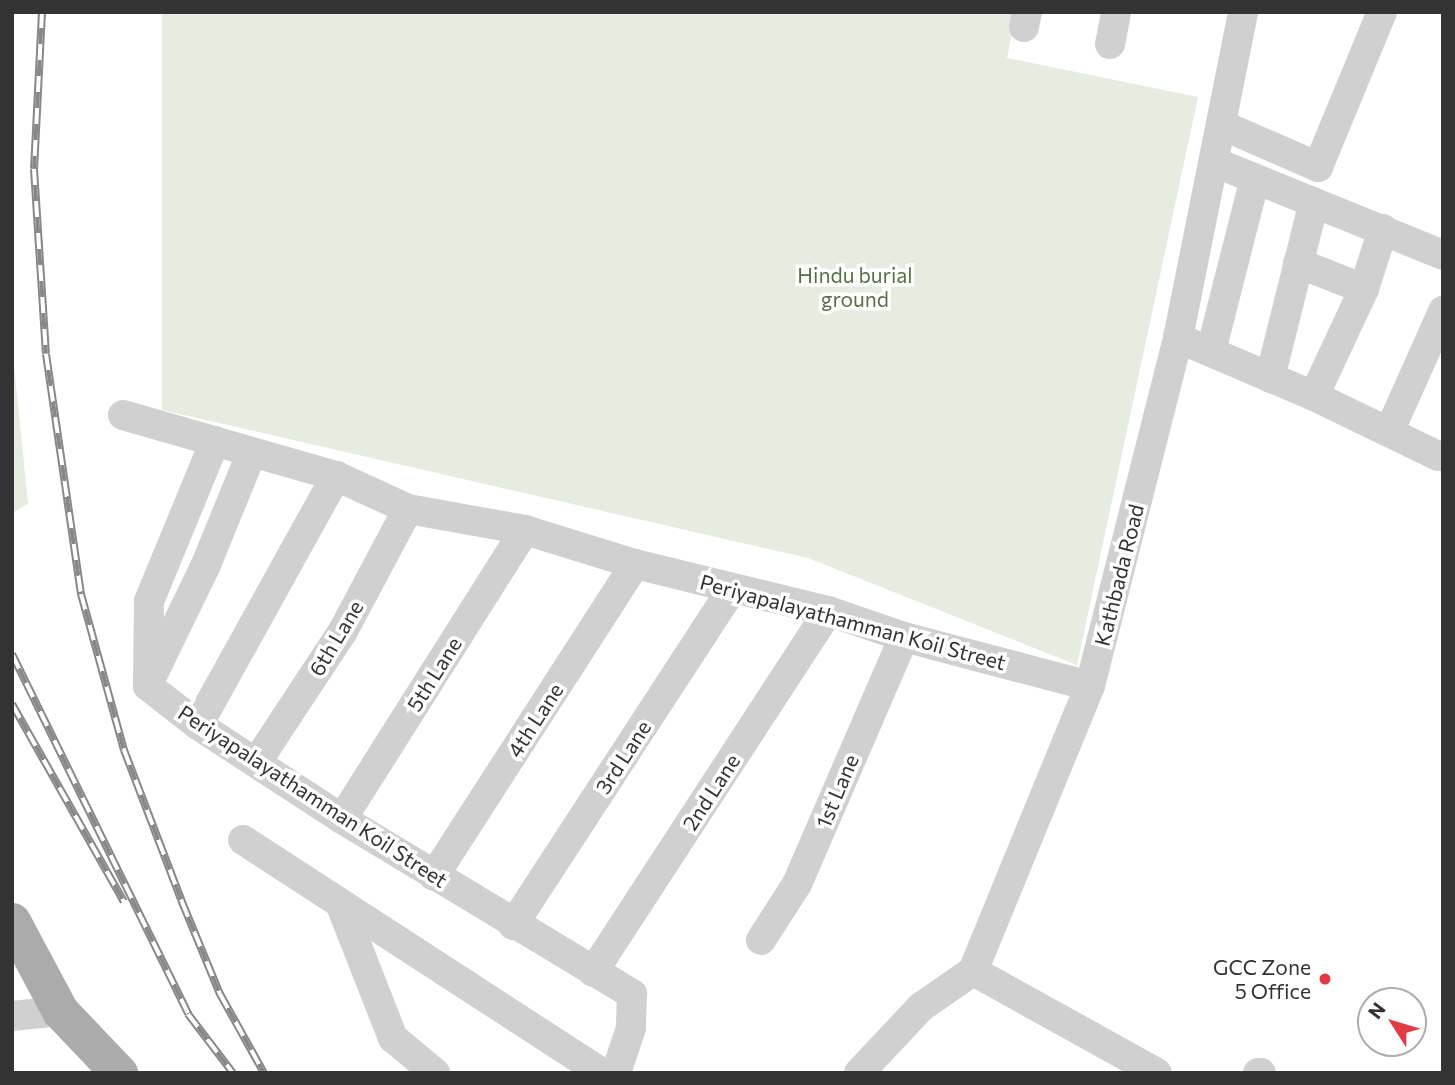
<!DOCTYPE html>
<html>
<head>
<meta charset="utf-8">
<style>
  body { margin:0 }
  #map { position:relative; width:1455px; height:1085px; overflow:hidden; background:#fff; font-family:Commissioner,sans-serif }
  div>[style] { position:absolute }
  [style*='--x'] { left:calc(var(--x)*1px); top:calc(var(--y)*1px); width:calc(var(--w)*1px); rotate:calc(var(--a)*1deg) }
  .green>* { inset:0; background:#e6ecdf }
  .minor>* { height:30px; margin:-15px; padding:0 15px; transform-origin:15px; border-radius:15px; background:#d0d0d0 }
  .major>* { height:37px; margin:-18.5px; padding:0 18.5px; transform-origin:18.5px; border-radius:18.5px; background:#ababab }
  .rail>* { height:8px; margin-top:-4px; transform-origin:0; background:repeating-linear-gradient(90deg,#fff 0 16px,#888 0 32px); box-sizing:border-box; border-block:2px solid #888 }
  .dots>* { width:19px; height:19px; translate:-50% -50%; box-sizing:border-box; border:4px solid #fff; border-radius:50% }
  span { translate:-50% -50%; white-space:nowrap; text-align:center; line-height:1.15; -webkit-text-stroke:7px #fff; paint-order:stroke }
  .park-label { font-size:21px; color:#56703f }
  .street-label { font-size:21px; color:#333 }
  .poi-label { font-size:21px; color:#333 }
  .right { translate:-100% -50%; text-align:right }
  .frame { position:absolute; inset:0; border:14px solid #333; pointer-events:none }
  .north { position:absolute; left:1357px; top:987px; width:70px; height:70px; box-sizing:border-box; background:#fff; border:2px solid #adadad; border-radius:50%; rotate:307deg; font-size:19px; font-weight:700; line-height:28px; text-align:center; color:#333 }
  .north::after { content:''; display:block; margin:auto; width:24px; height:32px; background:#e63946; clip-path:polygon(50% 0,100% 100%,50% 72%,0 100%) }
</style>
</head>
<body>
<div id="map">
  <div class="green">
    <i style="clip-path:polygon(162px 12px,1016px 12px,1007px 58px,1198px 97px,1077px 665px,808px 558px,162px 410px)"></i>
    <i style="clip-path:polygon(12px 345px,28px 504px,12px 513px)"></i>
  </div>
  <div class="minor">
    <i style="--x:1024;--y:27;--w:15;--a:-79"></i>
    <i style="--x:1110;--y:44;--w:33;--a:-79"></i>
    <i style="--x:1222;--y:125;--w:105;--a:23.6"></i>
    <i style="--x:1318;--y:167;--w:168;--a:-67.6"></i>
    <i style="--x:1214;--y:162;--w:247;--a:22.1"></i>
    <i style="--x:1298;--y:263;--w:71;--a:21.5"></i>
    <i style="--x:1178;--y:338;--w:148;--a:23.1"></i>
    <i style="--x:1314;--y:396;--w:138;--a:25.8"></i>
    <i style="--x:1211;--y:351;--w:178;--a:-75.7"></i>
    <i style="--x:1270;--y:378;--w:181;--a:-76"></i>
    <i style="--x:1314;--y:396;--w:118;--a:-65"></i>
    <i style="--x:1364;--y:289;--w:63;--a:-72.4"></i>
    <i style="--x:123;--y:415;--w:222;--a:16"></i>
    <i style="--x:336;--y:476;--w:79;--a:24.6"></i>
    <i style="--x:408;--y:509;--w:119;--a:10.2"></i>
    <i style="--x:525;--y:530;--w:115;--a:17.2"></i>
    <i style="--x:635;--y:564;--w:199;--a:13.7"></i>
    <i style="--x:828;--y:611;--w:80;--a:18.9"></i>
    <i style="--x:904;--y:637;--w:192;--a:14.8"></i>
    <i style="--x:1389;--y:432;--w:133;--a:-65.9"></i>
    <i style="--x:215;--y:441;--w:173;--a:112.4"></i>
    <i style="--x:149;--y:601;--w:85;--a:90.7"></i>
    <i style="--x:148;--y:686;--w:63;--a:38"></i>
    <i style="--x:198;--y:725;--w:172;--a:33.1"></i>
    <i style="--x:342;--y:819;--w:339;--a:31.1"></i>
    <i style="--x:632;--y:994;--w:34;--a:92"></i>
    <i style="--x:631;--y:1028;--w:47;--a:108.4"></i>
    <i style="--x:151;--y:678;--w:123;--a:-64.1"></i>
    <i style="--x:205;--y:567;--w:124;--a:-67.8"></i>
    <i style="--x:198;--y:725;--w:285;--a:-61"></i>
    <i style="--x:256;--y:763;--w:158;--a:-56.6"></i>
    <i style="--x:343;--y:631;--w:138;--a:-62"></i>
    <i style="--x:342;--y:819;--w:342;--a:-57.7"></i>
    <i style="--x:243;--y:840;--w:428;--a:33"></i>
    <i style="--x:434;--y:876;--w:371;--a:-57.2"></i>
    <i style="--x:342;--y:908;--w:140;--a:68.6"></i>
    <i style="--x:393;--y:1038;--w:55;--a:39.8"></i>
    <i style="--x:513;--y:925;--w:402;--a:-56.9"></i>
    <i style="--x:761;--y:940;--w:67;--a:-57.3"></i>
    <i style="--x:797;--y:884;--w:269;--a:-66.6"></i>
    <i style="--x:973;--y:971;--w:210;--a:29"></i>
    <i style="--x:593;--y:972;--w:431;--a:-56.9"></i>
    <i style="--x:12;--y:1016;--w:48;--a:-5.9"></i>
    <i style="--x:859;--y:1073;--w:91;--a:-46.8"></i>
    <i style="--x:921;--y:1007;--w:63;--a:-34.7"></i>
    <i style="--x:973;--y:971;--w:308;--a:-67.7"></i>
    <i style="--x:1090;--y:686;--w:359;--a:-75.8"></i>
    <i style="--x:1178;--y:338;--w:332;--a:-78.7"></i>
    <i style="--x:1258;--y:1073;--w:3;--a:0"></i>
  </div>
  <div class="major">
    <i style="--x:12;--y:921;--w:102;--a:61.9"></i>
    <i style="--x:60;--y:1011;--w:86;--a:46.4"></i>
  </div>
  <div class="rail">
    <i style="--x:42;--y:12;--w:157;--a:92.9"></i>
    <i style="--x:34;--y:169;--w:185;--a:86.3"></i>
    <i style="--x:46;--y:354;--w:243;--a:81.7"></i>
    <i style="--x:81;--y:594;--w:162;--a:74.6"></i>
    <i style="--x:124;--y:750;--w:163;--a:69.1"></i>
    <i style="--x:182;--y:902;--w:100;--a:67.6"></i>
    <i style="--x:220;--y:994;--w:90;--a:60.9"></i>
    <i style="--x:12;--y:654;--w:401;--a:63.9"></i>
    <i style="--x:188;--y:1014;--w:74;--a:52.7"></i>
    <i style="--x:12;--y:704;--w:227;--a:60.5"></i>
  </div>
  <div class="dots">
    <i style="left:1325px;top:979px;background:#e63946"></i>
  </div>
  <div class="park-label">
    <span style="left:855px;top:287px">Hindu burial<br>ground</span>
  </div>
  <div class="street-label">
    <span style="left:1119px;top:575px;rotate:-76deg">Kathbada Road</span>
    <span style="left:853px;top:622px;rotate:15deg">Periyapalayathamman Koil Street</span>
    <span style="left:336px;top:638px;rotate:-59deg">6th Lane</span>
    <span style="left:434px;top:674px;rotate:-58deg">5th Lane</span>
    <span style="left:535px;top:720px;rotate:-57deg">4th Lane</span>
    <span style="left:623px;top:757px;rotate:-57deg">3rd Lane</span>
    <span style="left:837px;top:791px;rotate:-67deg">1st Lane</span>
    <span style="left:711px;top:792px;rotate:-57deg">2nd Lane</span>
    <span style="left:313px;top:796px;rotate:33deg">Periyapalayathamman Koil Street</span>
  </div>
  <div class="poi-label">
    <span class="right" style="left:1311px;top:979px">GCC Zone<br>5 Office</span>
  </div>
  <div class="frame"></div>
  <div class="north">N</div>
</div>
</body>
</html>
